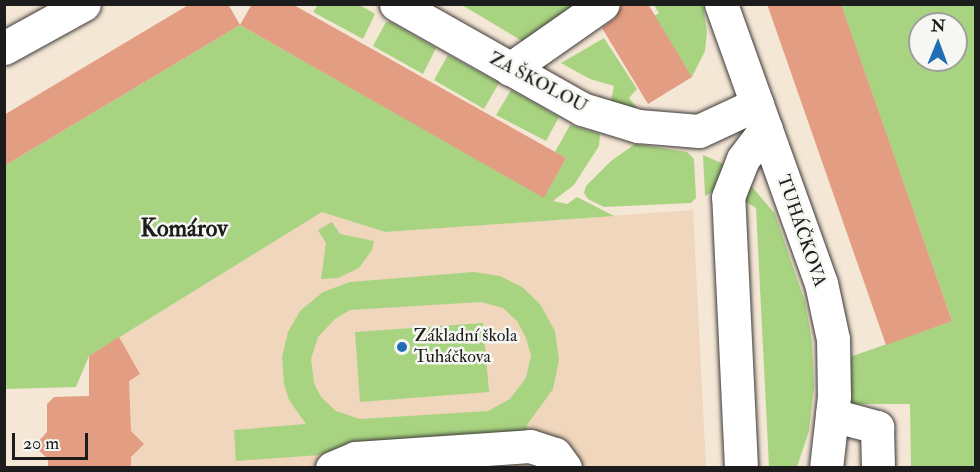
<!DOCTYPE html>
<html>
<head>
<meta charset="utf-8">
<style>
  body { margin:0 }
  #map { position:relative; width:980px; height:472px; overflow:hidden; background:#f5e7d6; font-family:"IM FELL Double Pica",serif }
  div>[style] { position:absolute }
  [style*='--x'] { left:calc(var(--x)*1px); top:calc(var(--y)*1px); width:calc(var(--w)*1px); rotate:calc(var(--a)*1deg) }
  .built>* { inset:0; background:#efd6bc }
  .green>* { inset:0; background:#a8d481 }
  .building>* { inset:0; background:#e39d82 }
  .roads { filter:drop-shadow(0 0 2px #3d3a38) drop-shadow(0 0 2px #3d3a38) }
  .minor>* { height:33px; margin:-16.5px; padding:0 16.5px; transform-origin:16.5px; border-radius:16.5px; background:#fff }
  .dots>* { width:16px; height:16px; translate:-50% -50%; box-sizing:border-box; border:3px solid #f6f6f2; border-radius:50% }
  span { translate:-50% -50%; white-space:nowrap; text-align:center; line-height:1.15; -webkit-text-stroke:5px #f6f6f2; paint-order:stroke }
  .street-label { font-size:18px; color:#1c1c1c }
  .poi-label { font-size:18px; color:#1c1c1c }
  .left { translate:0 -50%; text-align:left }
  .district-label { font-size:24px; color:#1c1c1c; font-weight:700 }
  .frame { position:absolute; inset:0; border:6px solid #1c1c1c; pointer-events:none }
  .north { position:absolute; left:908px; top:12px; width:60px; height:60px; box-sizing:border-box; background:#f6f6f2; border:2px solid #9f9f9c; border-radius:50%; rotate:1deg; font-size:16px; font-weight:700; line-height:24px; text-align:center; color:#1c1c1c }
  .north::after { content:''; display:block; margin:auto; width:21px; height:27px; background:#1f6fb2; clip-path:polygon(50% 0,100% 100%,50% 72%,0 100%) }
  .scale { position:absolute; left:12px; top:433px; width:76px; height:27px; box-sizing:border-box; border:3px solid #1c1c1c; border-top:0; padding-left:8px; font-size:18px; line-height:21px; white-space:nowrap; color:#1c1c1c; -webkit-text-stroke:4px #f6f6f2; paint-order:stroke }
</style>
</head>
<body>
<div id="map">
  <div class="built">
    <i style="clip-path:polygon(693px 210px,706px 467px,48px 468px,48px 459px,35px 446px,47px 432px,47px 404px,54px 397px,89px 396px,89px 356px,322px 212px,385px 232px)"></i>
  </div>
  <div class="green">
    <i style="clip-path:polygon(358px 4px,375px 14px,363px 39px,313px 12px,318px 5px)"></i>
    <i style="clip-path:polygon(462px 5px,593px 5px,527px 44px)"></i>
    <i style="clip-path:polygon(654px 5px,703px 5px,707px 32px,705px 51px,692px 77px,654px 16px,659px 13px)"></i>
    <i style="clip-path:polygon(evenodd,841px 5px,975px 5px,975px 467px,911px 467px,910px 404px,850px 404px,850px 357px,952px 321px,841px 5px,920px 24px,956px 24px,956px 60px,920px 60px,920px 24px)"></i>
    <i style="clip-path:polygon(386px 22px,390px 22px,436px 48px,423px 74px,373px 46px)"></i>
    <i style="clip-path:polygon(240px 25px,544px 197px,566px 158px,555px 152px,570px 125px,600px 134px,599px 146px,574px 185px,553px 201px,567px 204px,577px 197px,614px 216px,385px 232px,322px 212px,89px 356px,76px 387px,5px 389px,4px 166px)"></i>
    <i style="clip-path:polygon(604px 38px,637px 89px,629px 98px,638px 109px,636px 111px,610px 105px,614px 86px,590px 79px,561px 63px)"></i>
    <i style="clip-path:polygon(448px 55px,499px 83px,484px 109px,434px 80px)"></i>
    <i style="clip-path:polygon(511px 90px,559px 117px,546px 141px,496px 115px)"></i>
    <i style="clip-path:polygon(635px 144px,687px 152px,694px 159px,696px 198px,691px 203px,604px 207px,588px 199px,584px 193px,586px 186px,611px 161px)"></i>
    <i style="clip-path:polygon(703px 155px,726px 165px,721px 187px,705px 196px)"></i>
    <i style="clip-path:polygon(743px 176px,775px 214px,805px 302px,812px 341px,814px 387px,809px 431px,797px 467px,769px 467px,756px 208px,736px 196px)"></i>
    <i style="clip-path:polygon(332px 222px,340px 234px,374px 241px,372px 250px,359px 268px,338px 278px,321px 279px,326px 243px,318px 230px)"></i>
    <i style="clip-path:polygon(evenodd,474px 272px,500px 276px,522px 287px,540px 304px,555px 331px,559px 360px,553px 389px,527px 425px,528px 440px,236px 461px,234px 430px,306px 424px,289px 400px,284px 384px,282px 357px,288px 332px,300px 311px,323px 292px,350px 282px,474px 272px,481px 302px,503px 308px,517px 321px,526px 338px,531px 355px,526px 378px,510px 399px,488px 411px,360px 419px,336px 411px,321px 397px,314px 383px,311px 359px,318px 337px,335px 319px,350px 310px,481px 302px)"></i>
    <i style="clip-path:polygon(483px 323px,489px 392px,360px 402px,355px 332px)"></i>
  </div>
  <div class="building">
    <i style="clip-path:polygon(190px 4px,228px 4px,240px 25px,4px 166px,4px 115px)"></i>
    <i style="clip-path:polygon(252px 4px,292px 4px,566px 158px,544px 198px,240px 25px)"></i>
    <i style="clip-path:polygon(623px 4px,648px 4px,692px 77px,648px 104px,602px 28px,614px 19px)"></i>
    <i style="clip-path:polygon(767px 4px,841px 4px,952px 321px,886px 345px)"></i>
    <i style="clip-path:polygon(119px 337px,140px 374px,129px 381px,131px 431px,144px 444px,131px 457px,131px 468px,48px 468px,48px 459px,34px 446px,47px 432px,47px 404px,54px 397px,89px 396px,89px 356px)"></i>
  </div>
  <div class="roads">
    <div class="minor">
      <i style="--x:396;--y:4;--w:214;--a:29.4"></i>
      <i style="--x:582;--y:109;--w:59;--a:16.9"></i>
      <i style="--x:638;--y:126;--w:61;--a:4.7"></i>
      <i style="--x:699;--y:131;--w:64;--a:-25"></i>
      <i style="--x:721;--y:4;--w:296;--a:70.3"></i>
      <i style="--x:821;--y:283;--w:57;--a:77.9"></i>
      <i style="--x:833;--y:339;--w:57;--a:89"></i>
      <i style="--x:834;--y:396;--w:72;--a:96.3"></i>
      <i style="--x:4;--y:48;--w:91;--a:-28.8"></i>
      <i style="--x:510;--y:69;--w:113;--a:-35"></i>
      <i style="--x:832;--y:415;--w:47;--a:14.9"></i>
      <i style="--x:877;--y:427;--w:41;--a:88.6"></i>
      <i style="--x:332;--y:468;--w:25;--a:-23"></i>
      <i style="--x:355;--y:458;--w:175;--a:-3.9"></i>
      <i style="--x:530;--y:446;--w:26;--a:18"></i>
      <i style="--x:555;--y:454;--w:17;--a:54"></i>
      <i style="--x:741;--y:468;--w:271;--a:-92.7"></i>
      <i style="--x:728;--y:197;--w:41;--a:-68.5"></i>
      <i style="--x:743;--y:159;--w:38;--a:-53"></i>
    </div>
  </div>
  <div class="dots">
    <i style="left:402px;top:347px;background:#1f6fb2"></i>
  </div>
  <div class="street-label">
    <span style="left:538px;top:83px;rotate:28deg">ZA ŠKOLOU</span>
    <span style="left:801px;top:231px;rotate:71deg">TUHÁČKOVA</span>
  </div>
  <div class="poi-label">
    <span class="left" style="left:414px;top:347px">Základní škola<br>Tuháčkova</span>
  </div>
  <div class="district-label">
    <span style="left:184px;top:229px">Komárov</span>
  </div>
  <div class="frame"></div>
  <div class="north">N</div>
  <div class="scale">20 m</div>
</div>
</body>
</html>
